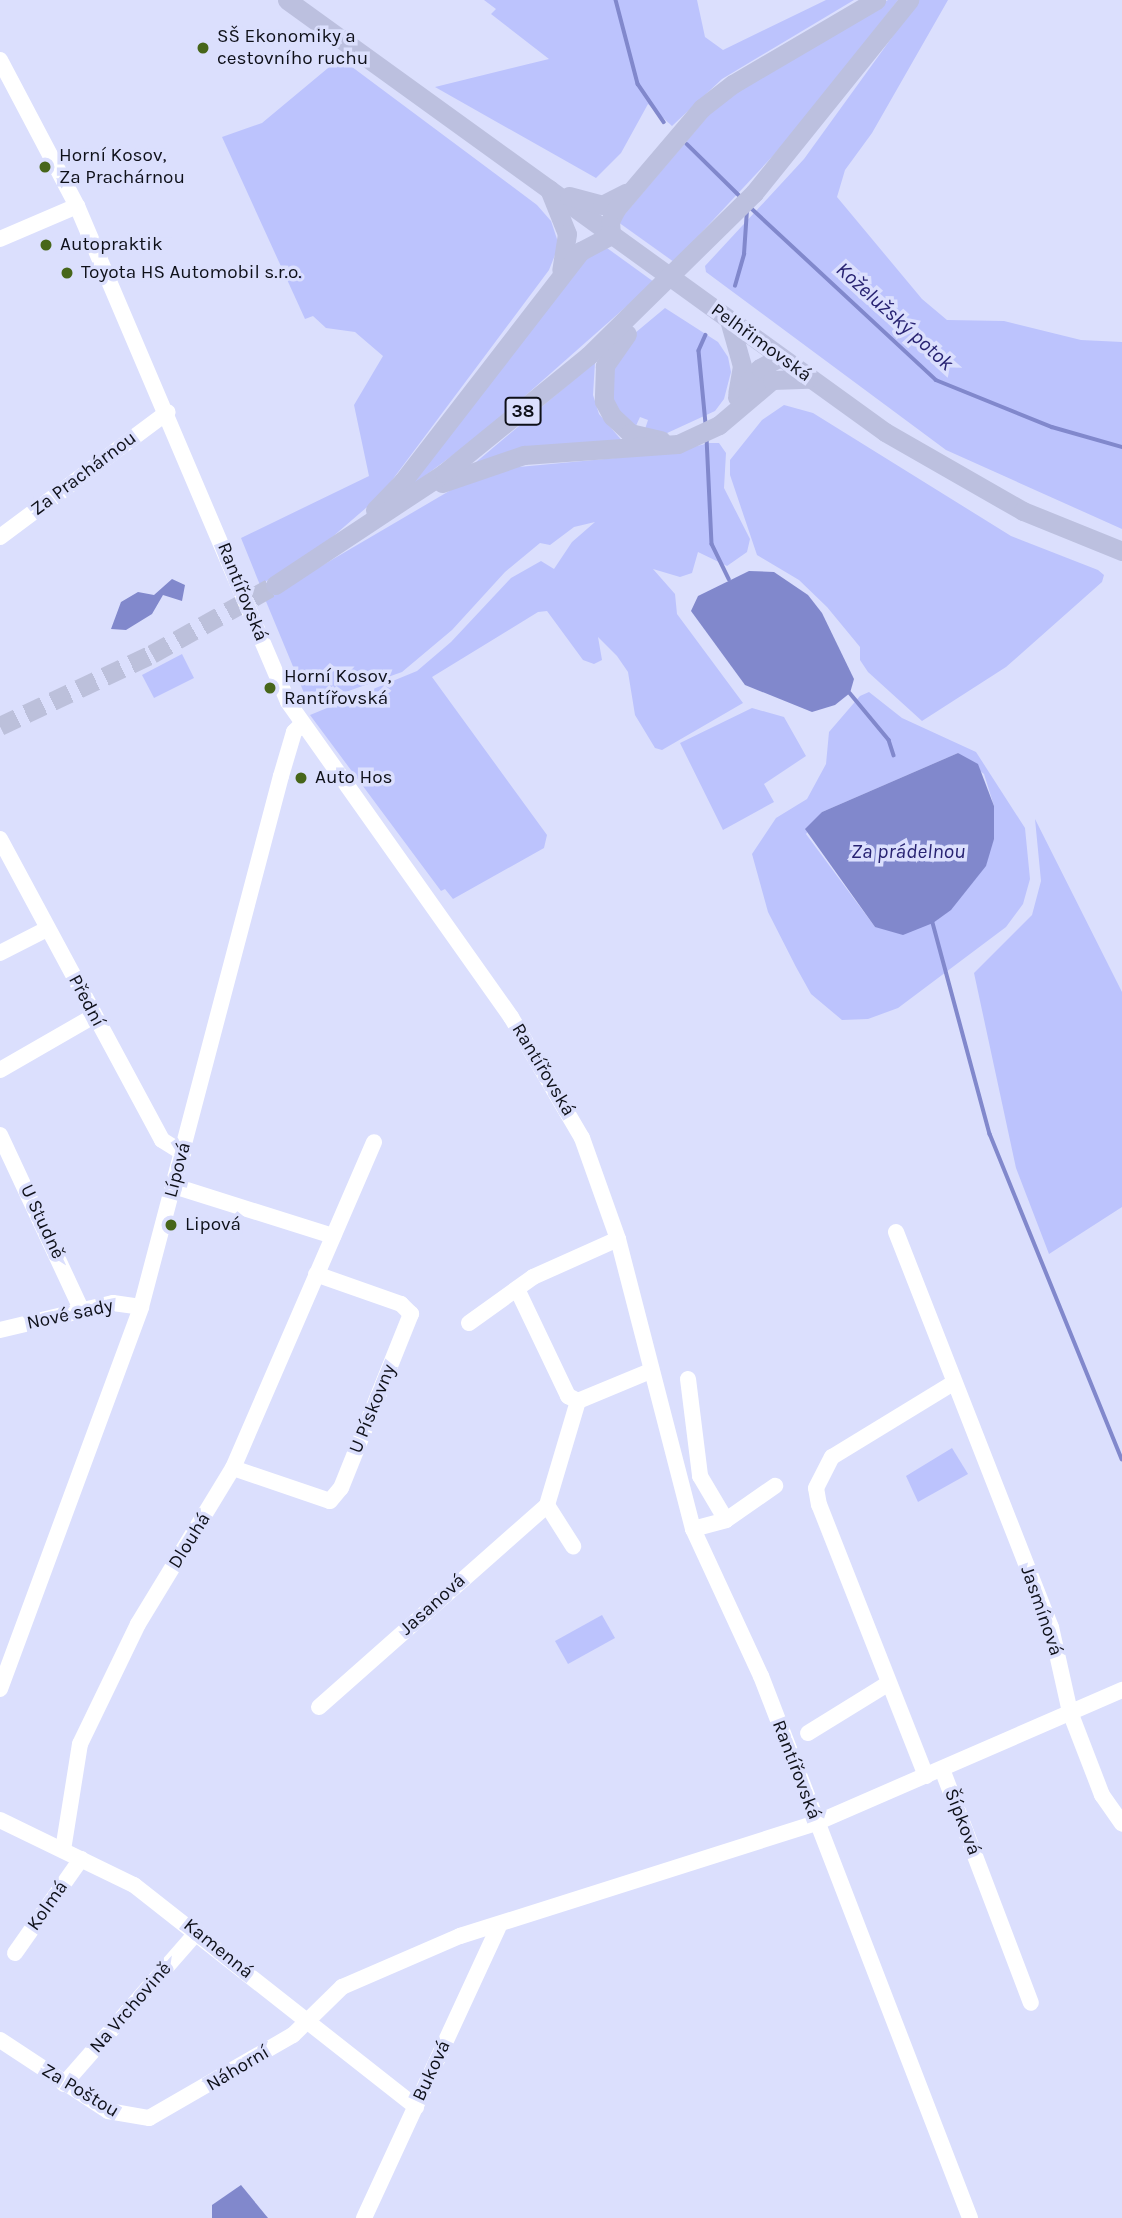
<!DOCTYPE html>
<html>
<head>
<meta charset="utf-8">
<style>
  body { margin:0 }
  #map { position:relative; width:1122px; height:2218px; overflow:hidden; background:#dbdffd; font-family:Karla,sans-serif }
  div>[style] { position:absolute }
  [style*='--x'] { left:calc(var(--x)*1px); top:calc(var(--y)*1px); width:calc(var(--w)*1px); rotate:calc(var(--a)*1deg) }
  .green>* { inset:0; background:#bcc3fd }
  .water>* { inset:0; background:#8188cc }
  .stream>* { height:3.5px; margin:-1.75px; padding:0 1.75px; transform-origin:1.75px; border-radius:1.75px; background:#8188cc }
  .major-tunnel>* { height:19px; margin-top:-9.5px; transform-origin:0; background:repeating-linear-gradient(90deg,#bcc0db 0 19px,transparent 0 29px) }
  .minor>* { height:16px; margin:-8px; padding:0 8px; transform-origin:8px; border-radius:8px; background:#fff }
  .major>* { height:19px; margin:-9.5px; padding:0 9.5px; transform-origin:9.5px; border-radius:9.5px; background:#bcc0df }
  .dots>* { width:19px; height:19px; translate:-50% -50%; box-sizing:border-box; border:4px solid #dbdffd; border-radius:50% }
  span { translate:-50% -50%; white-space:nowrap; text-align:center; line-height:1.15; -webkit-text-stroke:7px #dbdffd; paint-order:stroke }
  .shield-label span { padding:2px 5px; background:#dbdffd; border:2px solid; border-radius:5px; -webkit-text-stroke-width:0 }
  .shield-label { font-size:18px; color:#0e1019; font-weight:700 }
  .poi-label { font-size:19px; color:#0e1019 }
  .left { translate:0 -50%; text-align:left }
  .street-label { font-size:19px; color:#0e1019 }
  .water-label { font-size:21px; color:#282372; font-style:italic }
</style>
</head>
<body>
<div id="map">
  <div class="green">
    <i style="clip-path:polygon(484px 0,697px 0,705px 37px,723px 50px,826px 0,854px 0,722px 79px,672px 126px,648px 104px,621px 153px,596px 178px,435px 87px,549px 59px,491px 14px,496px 9px)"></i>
    <i style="clip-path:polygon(888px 0,898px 0,797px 130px,674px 262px,618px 222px,718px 104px)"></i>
    <i style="clip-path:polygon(919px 0,948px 0,872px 133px,845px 170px,837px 197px,922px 299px,947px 320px,1004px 321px,1081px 340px,1122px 342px,1122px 529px,946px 450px,706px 272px,705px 266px,804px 159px)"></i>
    <i style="clip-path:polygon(340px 58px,537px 205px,551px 221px,559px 245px,549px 270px,381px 495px,323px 545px,260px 585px,241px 538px,369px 476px,354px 405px,383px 356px,355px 332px,326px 328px,313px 316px,305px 319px,222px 137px,262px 123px)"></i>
    <i style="clip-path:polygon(607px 248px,654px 282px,483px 433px,400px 494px,586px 254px)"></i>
    <i style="clip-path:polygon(665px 308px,718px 342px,728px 357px,731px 372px,724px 399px,715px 411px,665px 434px,644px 432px,648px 420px,640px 417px,635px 428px,614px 409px,608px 377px,635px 333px)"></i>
    <i style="clip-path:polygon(595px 362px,593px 395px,599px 414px,624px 443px,475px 463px)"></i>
    <i style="clip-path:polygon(784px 405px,813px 413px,1011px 536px,1098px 570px,1104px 575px,1102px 582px,1006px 667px,922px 721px,868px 672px,860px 660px,860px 647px,827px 607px,799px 580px,757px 555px,730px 475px,730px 460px,762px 420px)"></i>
    <i style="clip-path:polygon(709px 443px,719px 443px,726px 453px,724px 488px,750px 539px,747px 552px,727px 566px,698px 552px,692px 573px,680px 577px,653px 569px,675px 594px,677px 614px,743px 703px,662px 750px,655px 748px,635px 715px,628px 672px,617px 656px,598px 637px,602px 660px,594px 664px,583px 660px,547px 611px,538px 612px,432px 677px,547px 835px,544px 848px,453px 899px,445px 889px,441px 891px,310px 715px,417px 671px,451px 642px,511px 578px,541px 561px,554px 569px,572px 542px,595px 522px,574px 527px,550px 545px,540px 543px,505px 572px,452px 630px,402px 672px,309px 705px,265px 599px,468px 480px,507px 468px,669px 453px)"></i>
    <i style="clip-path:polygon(182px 654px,194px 678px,154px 698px,142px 675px)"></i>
    <i style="clip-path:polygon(evenodd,869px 692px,902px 718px,976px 752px,1025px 828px,1030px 879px,1023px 904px,1006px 927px,898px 1008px,868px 1019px,842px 1020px,811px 994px,796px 967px,768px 912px,752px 854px,776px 818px,807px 799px,826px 764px,829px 732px,860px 696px,869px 692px,958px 753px,984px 774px,994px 806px,875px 927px,806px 834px,822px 812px,958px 753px)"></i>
    <i style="clip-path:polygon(752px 708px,784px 717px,806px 756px,764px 784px,774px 802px,723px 830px,680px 743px)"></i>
    <i style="clip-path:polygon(1035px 819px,1122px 992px,1122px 1207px,1049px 1254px,1016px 1168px,974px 973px,1032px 915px,1041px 881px)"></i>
    <i style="clip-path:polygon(952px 1448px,968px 1474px,918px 1502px,906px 1476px)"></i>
    <i style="clip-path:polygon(602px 1615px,615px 1638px,568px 1664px,555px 1641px)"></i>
  </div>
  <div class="water">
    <i style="clip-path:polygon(749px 571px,774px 572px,808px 595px,822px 613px,854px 679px,850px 693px,835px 705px,812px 712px,745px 685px,691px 611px,698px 596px)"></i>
    <i style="clip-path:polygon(172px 579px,185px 585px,182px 601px,163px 595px,152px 614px,126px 630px,111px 629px,121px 602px,138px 592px,154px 595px)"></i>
    <i style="clip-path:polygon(958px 753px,978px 764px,994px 806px,994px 839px,986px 866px,951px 910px,933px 923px,903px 935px,875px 927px,805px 829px,822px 812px)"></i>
    <i style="clip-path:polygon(241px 2185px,268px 2218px,212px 2218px,212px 2205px)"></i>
  </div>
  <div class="stream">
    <i style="--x:616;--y:0;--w:87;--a:75.3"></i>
    <i style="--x:638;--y:84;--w:46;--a:55.6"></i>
    <i style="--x:687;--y:144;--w:77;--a:44.5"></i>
    <i style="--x:749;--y:206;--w:255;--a:42.9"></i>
    <i style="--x:936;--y:380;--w:125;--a:22.1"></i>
    <i style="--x:1052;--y:427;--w:73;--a:15.9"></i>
    <i style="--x:735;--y:286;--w:33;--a:-74"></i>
    <i style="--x:744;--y:254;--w:44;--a:-86.1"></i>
    <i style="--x:706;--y:335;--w:17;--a:114"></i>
    <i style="--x:699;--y:351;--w:73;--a:84.5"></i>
    <i style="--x:707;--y:438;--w:106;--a:87.3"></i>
    <i style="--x:712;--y:544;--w:39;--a:64"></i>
    <i style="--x:850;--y:693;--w:61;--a:50.3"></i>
    <i style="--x:889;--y:740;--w:16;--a:72"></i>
    <i style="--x:933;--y:923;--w:219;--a:74.9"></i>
    <i style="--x:990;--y:1134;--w:351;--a:67.9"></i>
  </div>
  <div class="major-tunnel">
    <i style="--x:0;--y:726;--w:168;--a:-25.3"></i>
    <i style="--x:152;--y:654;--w:141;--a:-29.3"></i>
  </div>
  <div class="minor">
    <i style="--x:0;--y:60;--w:165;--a:62.2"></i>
    <i style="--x:77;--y:206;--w:539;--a:66.95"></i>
    <i style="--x:288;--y:702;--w:386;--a:54.7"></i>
    <i style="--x:511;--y:1017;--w:140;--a:59.6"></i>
    <i style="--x:582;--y:1138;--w:107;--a:70.4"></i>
    <i style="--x:618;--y:1239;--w:300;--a:75.5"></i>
    <i style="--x:693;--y:1529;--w:162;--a:65.2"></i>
    <i style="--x:761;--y:1676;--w:581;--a:68.91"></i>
    <i style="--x:0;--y:239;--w:84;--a:-23.2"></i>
    <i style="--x:0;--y:537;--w:209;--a:-36.7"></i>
    <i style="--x:0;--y:839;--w:342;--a:61.7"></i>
    <i style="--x:162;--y:1140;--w:25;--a:32"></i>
    <i style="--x:0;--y:953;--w:53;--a:-27.1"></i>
    <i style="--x:0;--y:1070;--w:108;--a:-29.9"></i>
    <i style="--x:0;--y:1135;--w:194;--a:65"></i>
    <i style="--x:174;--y:1186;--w:167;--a:17.5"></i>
    <i style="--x:896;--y:1232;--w:424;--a:68.6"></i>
    <i style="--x:1051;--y:1627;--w:87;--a:77.4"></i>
    <i style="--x:1070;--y:1712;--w:89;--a:68.9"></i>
    <i style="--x:1102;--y:1795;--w:35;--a:55"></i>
    <i style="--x:517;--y:1289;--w:119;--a:64.5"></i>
    <i style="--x:568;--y:1396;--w:11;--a:27"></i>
    <i style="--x:578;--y:1401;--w:78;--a:-22.6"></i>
    <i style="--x:469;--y:1323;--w:79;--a:-35.7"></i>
    <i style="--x:533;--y:1277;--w:93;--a:-24.1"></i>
    <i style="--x:0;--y:1330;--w:116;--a:-13.4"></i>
    <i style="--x:113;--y:1303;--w:28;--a:8"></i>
    <i style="--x:688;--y:1379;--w:98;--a:82.9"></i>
    <i style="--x:700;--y:1476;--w:51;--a:59.4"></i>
    <i style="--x:233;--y:1468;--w:102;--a:18.8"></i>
    <i style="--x:330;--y:1501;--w:17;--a:-50"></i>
    <i style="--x:341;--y:1488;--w:188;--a:-68.1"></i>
    <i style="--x:411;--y:1314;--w:14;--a:-135"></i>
    <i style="--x:401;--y:1304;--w:90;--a:-160.6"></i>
    <i style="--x:547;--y:1505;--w:49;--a:57.6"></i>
    <i style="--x:693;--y:1529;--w:34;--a:-15"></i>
    <i style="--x:726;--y:1520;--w:60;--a:-34.8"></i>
    <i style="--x:0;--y:1689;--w:407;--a:-69.7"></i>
    <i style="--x:141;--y:1307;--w:549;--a:-75.23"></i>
    <i style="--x:281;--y:776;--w:46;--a:-73.5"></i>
    <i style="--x:294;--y:732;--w:11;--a:-45"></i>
    <i style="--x:319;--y:1707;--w:305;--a:-41.5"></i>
    <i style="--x:547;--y:1505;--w:109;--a:-73.4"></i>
    <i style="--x:808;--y:1733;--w:95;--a:-31.7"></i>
    <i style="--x:942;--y:1769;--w:250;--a:69.2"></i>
    <i style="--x:926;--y:1776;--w:291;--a:-111.5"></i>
    <i style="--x:819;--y:1505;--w:17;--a:-100"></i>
    <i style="--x:816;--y:1488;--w:35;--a:-63"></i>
    <i style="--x:832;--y:1457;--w:142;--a:-31.4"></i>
    <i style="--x:0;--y:1820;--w:149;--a:25.9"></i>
    <i style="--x:134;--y:1885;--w:359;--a:38.2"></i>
    <i style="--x:63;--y:1850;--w:107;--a:-80.9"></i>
    <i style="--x:80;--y:1744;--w:133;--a:-64.2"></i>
    <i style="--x:138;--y:1624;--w:183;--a:-58.7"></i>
    <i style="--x:233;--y:1468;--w:355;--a:-66.6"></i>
    <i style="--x:15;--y:1953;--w:115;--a:-54.9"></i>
    <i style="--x:0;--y:2040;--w:129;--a:33.3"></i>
    <i style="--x:108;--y:2111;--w:42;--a:9.7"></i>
    <i style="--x:149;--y:2118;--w:166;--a:-30"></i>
    <i style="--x:293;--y:2035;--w:69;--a:-44.4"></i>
    <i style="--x:342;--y:1987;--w:129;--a:-23.4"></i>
    <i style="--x:460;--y:1936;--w:374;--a:-17.6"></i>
    <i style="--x:816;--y:1823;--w:334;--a:-23.5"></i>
    <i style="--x:64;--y:2084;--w:202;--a:-48.8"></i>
    <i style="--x:364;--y:2218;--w:324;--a:-65.2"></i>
  </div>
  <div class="major">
    <i style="--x:287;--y:0;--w:738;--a:35.84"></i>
    <i style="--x:885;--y:432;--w:159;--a:29.8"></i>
    <i style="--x:1023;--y:511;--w:107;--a:22"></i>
    <i style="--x:549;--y:189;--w:48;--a:68.2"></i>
    <i style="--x:567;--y:234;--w:36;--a:99"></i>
    <i style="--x:569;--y:196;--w:34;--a:15"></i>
    <i style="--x:602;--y:205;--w:27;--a:-27"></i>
    <i style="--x:611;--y:235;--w:14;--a:-94"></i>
    <i style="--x:610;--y:221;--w:13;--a:-63"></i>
    <i style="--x:616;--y:209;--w:133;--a:-49.6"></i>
    <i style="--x:702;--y:108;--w:39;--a:-38"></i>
    <i style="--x:733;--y:84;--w:166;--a:-30.4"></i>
    <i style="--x:729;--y:320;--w:48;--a:74.2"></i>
    <i style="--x:742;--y:366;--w:27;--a:100"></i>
    <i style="--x:627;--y:334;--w:39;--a:125"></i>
    <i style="--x:605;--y:366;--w:35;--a:92"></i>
    <i style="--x:604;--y:401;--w:17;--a:62"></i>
    <i style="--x:612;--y:416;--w:25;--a:43"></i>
    <i style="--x:630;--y:433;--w:32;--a:13"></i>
    <i style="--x:737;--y:397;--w:37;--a:-52"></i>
    <i style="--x:760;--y:368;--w:23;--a:-29"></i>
    <i style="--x:442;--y:483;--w:87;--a:-18.9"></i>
    <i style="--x:524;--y:455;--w:154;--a:-4.1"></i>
    <i style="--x:678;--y:444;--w:45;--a:-24.9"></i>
    <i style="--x:719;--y:425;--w:70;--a:-40.3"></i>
    <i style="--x:772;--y:380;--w:36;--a:-2"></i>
    <i style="--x:375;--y:510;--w:40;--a:-46"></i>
    <i style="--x:403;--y:481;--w:291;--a:-52.3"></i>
    <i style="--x:581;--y:251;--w:34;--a:-28"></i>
    <i style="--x:275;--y:585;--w:203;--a:-33.5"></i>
    <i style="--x:444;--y:473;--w:186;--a:-39.1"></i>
    <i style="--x:588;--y:356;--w:233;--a:-44.5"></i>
    <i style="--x:754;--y:193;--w:248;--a:-51.2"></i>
  </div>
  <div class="dots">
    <i style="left:203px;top:48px;background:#47661a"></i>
    <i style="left:45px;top:167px;background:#47661a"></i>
    <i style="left:46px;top:245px;background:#47661a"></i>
    <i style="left:67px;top:273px;background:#47661a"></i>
    <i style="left:270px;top:688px;background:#47661a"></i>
    <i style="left:301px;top:778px;background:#47661a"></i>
    <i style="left:171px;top:1225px;background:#47661a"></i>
  </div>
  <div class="shield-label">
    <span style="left:523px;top:411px">38</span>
  </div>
  <div class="poi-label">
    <span class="left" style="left:217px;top:48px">SŠ Ekonomiky a<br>cestovního ruchu</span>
    <span class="left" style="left:59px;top:167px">Horní Kosov,<br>Za Prachárnou</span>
    <span class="left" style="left:60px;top:245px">Autopraktik</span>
    <span class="left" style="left:81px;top:273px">Toyota HS Automobil s.r.o.</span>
    <span class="left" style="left:284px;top:688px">Horní Kosov,<br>Rantířovská</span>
    <span class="left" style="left:315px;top:778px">Auto Hos</span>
    <span class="left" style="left:185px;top:1225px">Lipová</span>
  </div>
  <div class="street-label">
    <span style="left:761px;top:343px;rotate:36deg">Pelhřimovská</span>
    <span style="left:84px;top:474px;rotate:-37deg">Za Prachárnou</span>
    <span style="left:242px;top:592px;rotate:68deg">Rantířovská</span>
    <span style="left:86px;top:1001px;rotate:62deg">Přední</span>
    <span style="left:543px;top:1070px;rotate:59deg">Rantířovská</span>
    <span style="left:178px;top:1170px;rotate:-75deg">Lípová</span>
    <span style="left:42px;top:1222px;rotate:65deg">U Studně</span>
    <span style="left:70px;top:1315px;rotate:-12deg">Nové sady</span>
    <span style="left:373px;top:1409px;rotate:-68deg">U Pískovny</span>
    <span style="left:190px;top:1541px;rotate:-58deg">Dlouhá</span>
    <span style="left:433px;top:1605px;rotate:-42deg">Jasanová</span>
    <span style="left:1041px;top:1611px;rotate:71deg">Jasmínová</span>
    <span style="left:796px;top:1770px;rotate:69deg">Rantířovská</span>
    <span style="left:962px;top:1822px;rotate:69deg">Šípková</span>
    <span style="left:48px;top:1906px;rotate:-55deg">Kolmá</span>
    <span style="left:218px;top:1949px;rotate:39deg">Kamenná</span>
    <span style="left:131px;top:2008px;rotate:-49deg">Na Vrchovině</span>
    <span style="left:238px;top:2069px;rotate:-31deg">Náhorní</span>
    <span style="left:432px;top:2071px;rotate:-65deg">Buková</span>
    <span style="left:80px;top:2091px;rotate:31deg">Za Poštou</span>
  </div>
  <div class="water-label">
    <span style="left:895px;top:316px;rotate:42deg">Koželužský potok</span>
    <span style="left:908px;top:851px">Za prádelnou</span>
  </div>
</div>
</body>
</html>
